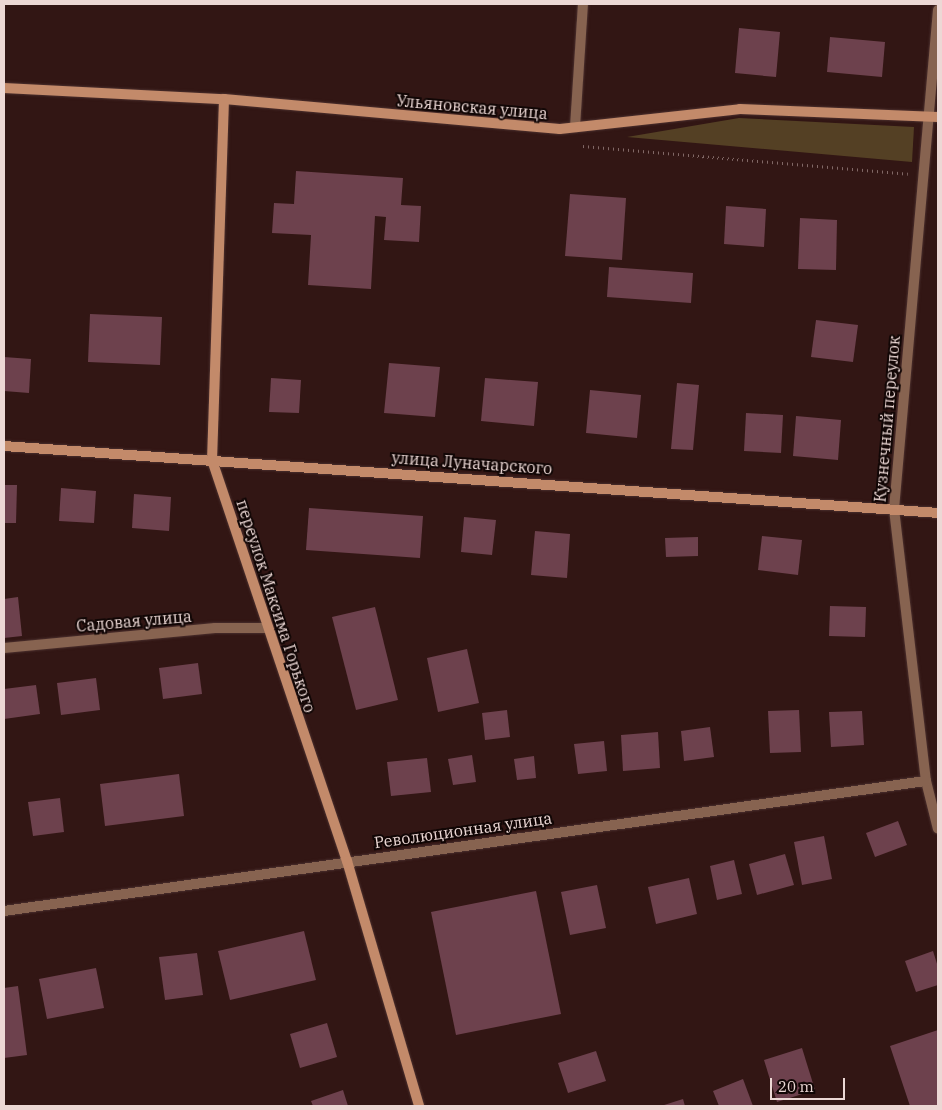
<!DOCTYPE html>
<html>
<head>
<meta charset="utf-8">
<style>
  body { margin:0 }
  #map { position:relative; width:942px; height:1110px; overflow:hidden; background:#321614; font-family:"IBM Plex Serif",serif }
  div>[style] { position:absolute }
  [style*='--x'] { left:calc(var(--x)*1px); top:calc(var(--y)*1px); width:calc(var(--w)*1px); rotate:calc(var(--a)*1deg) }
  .green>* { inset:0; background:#544024 }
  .building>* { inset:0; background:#6d414d }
  .path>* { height:3px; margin-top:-1.5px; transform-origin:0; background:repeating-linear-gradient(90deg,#816866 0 1px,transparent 0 5px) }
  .roads { filter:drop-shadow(0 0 1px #4c312f) drop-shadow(0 0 1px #4c312f) }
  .lane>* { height:10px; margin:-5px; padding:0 5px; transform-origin:5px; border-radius:5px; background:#876350 }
  .street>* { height:10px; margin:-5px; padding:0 5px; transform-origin:5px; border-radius:5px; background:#876350 }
  .secondary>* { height:10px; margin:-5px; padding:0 5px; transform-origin:5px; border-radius:5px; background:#c38a6a }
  span { translate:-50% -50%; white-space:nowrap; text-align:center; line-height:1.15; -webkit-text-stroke:4px #110605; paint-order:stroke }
  .street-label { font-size:16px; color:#ecd8d5 }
  .frame { position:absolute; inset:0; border:5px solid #ecd8d5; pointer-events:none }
  .scale { position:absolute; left:770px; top:1078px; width:75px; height:22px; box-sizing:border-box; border:2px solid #ecd8d5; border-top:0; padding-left:6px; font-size:15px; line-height:18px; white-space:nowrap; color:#ecd8d5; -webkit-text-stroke:4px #110605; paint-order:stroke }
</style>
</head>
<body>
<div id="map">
  <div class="green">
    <i style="clip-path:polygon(739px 118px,914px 127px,912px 162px,627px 137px)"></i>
  </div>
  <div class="building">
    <i style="clip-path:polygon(739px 28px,780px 32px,776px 77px,735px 73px)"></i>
    <i style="clip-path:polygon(830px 37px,885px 42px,882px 77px,827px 72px)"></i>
    <i style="clip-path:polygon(296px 171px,403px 178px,401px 205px,421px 206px,419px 242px,384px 240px,386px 217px,375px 216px,371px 289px,308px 285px,311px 235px,272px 233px,274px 203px,294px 204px)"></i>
    <i style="clip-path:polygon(570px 194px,626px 198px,622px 260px,565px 256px)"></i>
    <i style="clip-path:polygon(726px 206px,766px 209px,764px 247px,724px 244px)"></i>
    <i style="clip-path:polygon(800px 218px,837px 220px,836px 270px,798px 269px)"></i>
    <i style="clip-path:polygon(609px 267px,693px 273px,691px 303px,607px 297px)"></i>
    <i style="clip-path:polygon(90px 314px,162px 317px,160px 365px,88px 362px)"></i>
    <i style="clip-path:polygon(816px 320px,858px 325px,853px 362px,811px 357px)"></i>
    <i style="clip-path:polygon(4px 357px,31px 359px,29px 393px,4px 391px)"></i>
    <i style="clip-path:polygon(389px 363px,440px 367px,435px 417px,384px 413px)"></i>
    <i style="clip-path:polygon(271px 378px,301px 380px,299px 413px,269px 412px)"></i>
    <i style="clip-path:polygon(485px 378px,538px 382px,534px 426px,481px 421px)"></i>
    <i style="clip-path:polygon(677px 383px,699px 385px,693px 450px,671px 449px)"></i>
    <i style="clip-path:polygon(590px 390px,641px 395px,637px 438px,586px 433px)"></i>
    <i style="clip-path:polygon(746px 413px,783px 415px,781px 453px,744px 451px)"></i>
    <i style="clip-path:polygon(796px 416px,841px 420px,838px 460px,793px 456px)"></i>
    <i style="clip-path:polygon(4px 485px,17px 485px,16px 523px,4px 523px)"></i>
    <i style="clip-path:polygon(61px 488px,96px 491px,94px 523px,59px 521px)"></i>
    <i style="clip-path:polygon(134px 494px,171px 497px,169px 531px,132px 528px)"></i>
    <i style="clip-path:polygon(309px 508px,423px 516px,420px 558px,306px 550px)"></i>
    <i style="clip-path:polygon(464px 517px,496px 520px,492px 555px,461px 552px)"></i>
    <i style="clip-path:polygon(535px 531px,570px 534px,567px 578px,531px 575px)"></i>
    <i style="clip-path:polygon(762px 536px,802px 540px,798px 575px,758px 570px)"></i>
    <i style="clip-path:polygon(698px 537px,698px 556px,666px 557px,665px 538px)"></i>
    <i style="clip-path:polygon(18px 597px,22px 636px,4px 638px,4px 599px)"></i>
    <i style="clip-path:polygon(830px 606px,866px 607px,865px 637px,829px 636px)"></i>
    <i style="clip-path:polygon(375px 607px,398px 700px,356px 710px,332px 617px)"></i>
    <i style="clip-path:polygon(467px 649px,479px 703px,438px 712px,427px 658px)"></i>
    <i style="clip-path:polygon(198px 663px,202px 694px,163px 699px,159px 668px)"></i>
    <i style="clip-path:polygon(96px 678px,100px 710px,61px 715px,57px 683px)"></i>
    <i style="clip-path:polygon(36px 685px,40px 714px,4px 719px,4px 689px)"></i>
    <i style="clip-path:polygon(507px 710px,510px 737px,485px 740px,482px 713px)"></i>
    <i style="clip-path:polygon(799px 710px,801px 752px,770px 753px,768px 711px)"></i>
    <i style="clip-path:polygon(862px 711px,864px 745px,831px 747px,829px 712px)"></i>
    <i style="clip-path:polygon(710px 727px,714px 757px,684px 761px,681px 731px)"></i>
    <i style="clip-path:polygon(658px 732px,660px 768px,623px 771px,621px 735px)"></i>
    <i style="clip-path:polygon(604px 741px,607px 771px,578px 774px,574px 744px)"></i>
    <i style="clip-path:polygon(472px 755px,476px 782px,453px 785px,448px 759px)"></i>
    <i style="clip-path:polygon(534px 756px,536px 778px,517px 780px,514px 759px)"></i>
    <i style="clip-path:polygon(427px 758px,431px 792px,391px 796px,387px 762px)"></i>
    <i style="clip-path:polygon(179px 774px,184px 816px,105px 826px,100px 784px)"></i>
    <i style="clip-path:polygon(60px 798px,64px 832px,33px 836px,28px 802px)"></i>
    <i style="clip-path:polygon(898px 821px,907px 845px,875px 857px,866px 833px)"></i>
    <i style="clip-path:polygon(824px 836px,832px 879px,802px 885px,794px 842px)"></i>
    <i style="clip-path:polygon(785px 854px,794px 885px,757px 895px,749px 864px)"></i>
    <i style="clip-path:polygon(734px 860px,742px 894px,717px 900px,710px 866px)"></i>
    <i style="clip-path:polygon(689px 878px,697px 914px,656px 924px,648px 887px)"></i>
    <i style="clip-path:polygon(597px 885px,606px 928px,570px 935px,561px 892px)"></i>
    <i style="clip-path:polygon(536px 891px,561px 1014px,456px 1035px,431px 912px)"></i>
    <i style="clip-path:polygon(304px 931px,316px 980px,230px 1000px,218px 951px)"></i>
    <i style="clip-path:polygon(933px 951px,938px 967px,938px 985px,916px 992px,905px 961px)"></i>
    <i style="clip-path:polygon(197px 953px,203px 995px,165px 1000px,159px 957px)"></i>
    <i style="clip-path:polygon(96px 968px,104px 1008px,47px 1019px,39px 979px)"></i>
    <i style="clip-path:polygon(18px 986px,27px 1055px,4px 1058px,4px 988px)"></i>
    <i style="clip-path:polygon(327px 1023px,337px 1057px,300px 1068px,290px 1034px)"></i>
    <i style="clip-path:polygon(938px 1030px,938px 1106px,910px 1106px,890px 1046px)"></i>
    <i style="clip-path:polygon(802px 1048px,815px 1090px,777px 1102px,764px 1060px)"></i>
    <i style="clip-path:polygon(596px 1051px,606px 1081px,568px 1093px,558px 1063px)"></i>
    <i style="clip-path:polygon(743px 1079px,753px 1106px,719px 1106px,713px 1091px)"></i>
    <i style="clip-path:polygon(343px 1090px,348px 1106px,313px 1106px,311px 1101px)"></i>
    <i style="clip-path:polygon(683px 1099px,685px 1106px,661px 1106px)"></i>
  </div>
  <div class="path">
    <i style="--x:583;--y:146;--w:326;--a:4.9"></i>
  </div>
  <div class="roads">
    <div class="lane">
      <i style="--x:575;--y:127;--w:123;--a:-86.3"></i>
    </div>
    <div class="street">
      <i style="--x:938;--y:10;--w:501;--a:95.04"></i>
      <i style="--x:894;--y:509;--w:274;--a:83.3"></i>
      <i style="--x:926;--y:781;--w:49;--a:76"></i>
      <i style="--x:4;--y:648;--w:212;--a:-5.4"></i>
      <i style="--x:215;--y:628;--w:52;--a:0"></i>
      <i style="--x:4;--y:911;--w:931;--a:-8.03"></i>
    </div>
    <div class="secondary">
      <i style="--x:4;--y:88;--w:220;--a:2.9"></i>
      <i style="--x:224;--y:99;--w:337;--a:5.1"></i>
      <i style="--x:560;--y:129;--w:181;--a:-6.3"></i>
      <i style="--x:740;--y:109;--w:198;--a:2.3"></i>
      <i style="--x:224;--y:99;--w:361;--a:91.9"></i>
      <i style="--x:212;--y:460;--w:423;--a:71.4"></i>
      <i style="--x:347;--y:861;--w:255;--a:73.6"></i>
      <i style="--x:4;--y:446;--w:936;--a:4.1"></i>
    </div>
  </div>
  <div class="street-label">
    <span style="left:472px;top:107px;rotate:5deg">Ульяновская улица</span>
    <span style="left:887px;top:419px;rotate:-85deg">Кузнечный переулок</span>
    <span style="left:472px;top:463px;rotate:4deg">улица Луначарского</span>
    <span style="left:276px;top:606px;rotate:72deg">переулок Максима Горького</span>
    <span style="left:134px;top:621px;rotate:-5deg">Садовая улица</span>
    <span style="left:463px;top:830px;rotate:-8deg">Революционная улица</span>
  </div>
  <div class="frame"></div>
  <div class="scale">20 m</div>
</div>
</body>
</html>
